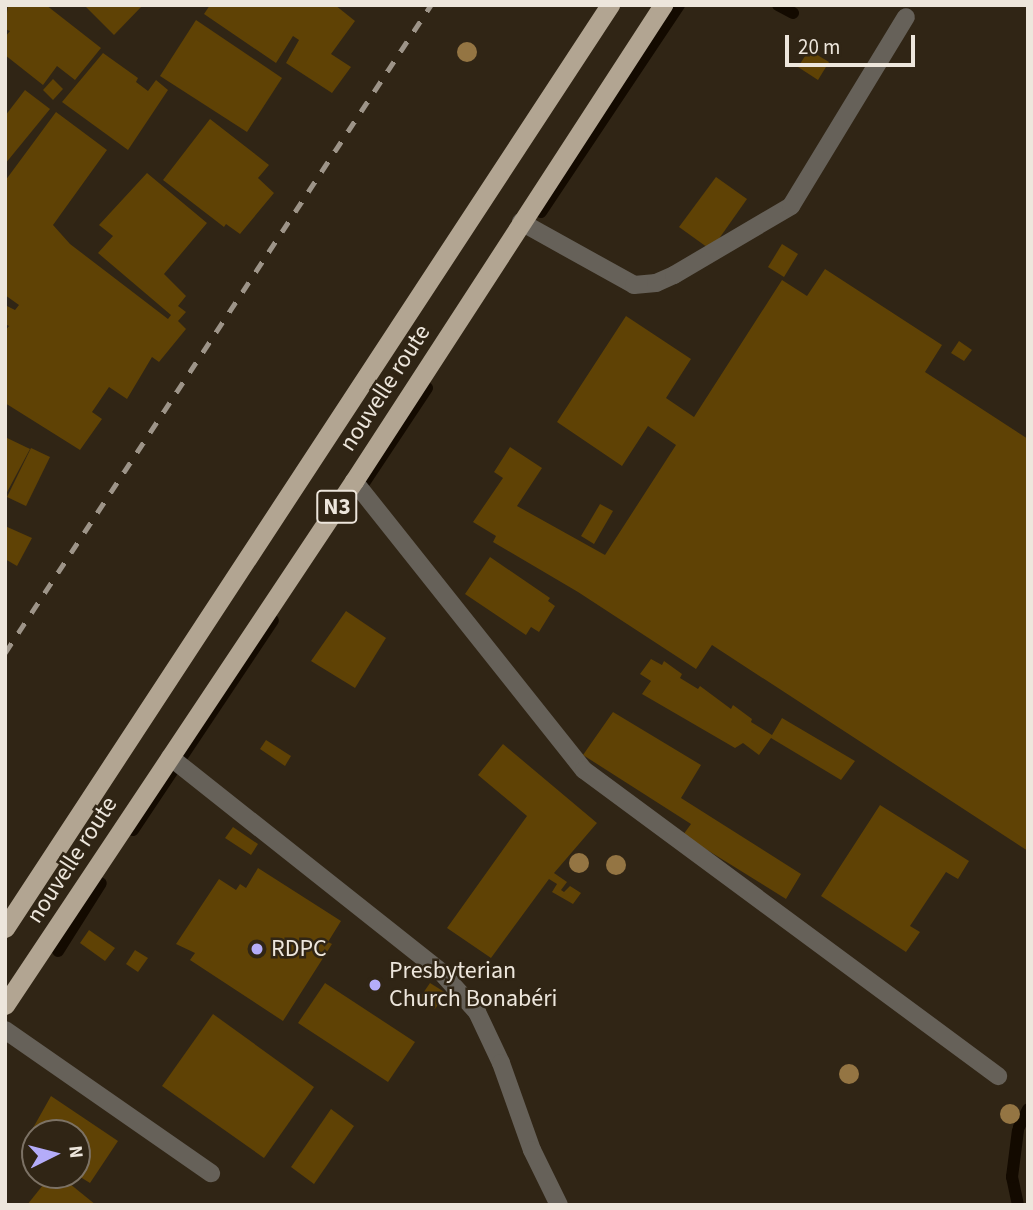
<!DOCTYPE html>
<html>
<head>
<meta charset="utf-8">
<style>
  body { margin:0 }
  #map { position:relative; width:1033px; height:1210px; overflow:hidden; background:#302515; font-family:"Source Sans 3",sans-serif }
  div>[style] { position:absolute }
  [style*='--x'] { left:calc(var(--x)*1px); top:calc(var(--y)*1px); width:calc(var(--w)*1px); rotate:calc(var(--a)*1deg) }
  .stream>* { height:12px; margin:-6px; padding:0 6px; transform-origin:6px; border-radius:6px; background:#130a00 }
  .building>* { inset:0; background:#5f4205 }
  .service>* { height:18px; margin:-9px; padding:0 9px; transform-origin:9px; border-radius:9px; background:#666159 }
  .minor>* { height:18px; margin:-9px; padding:0 9px; transform-origin:9px; border-radius:9px; background:#666159 }
  .trunk>* { height:19px; margin:-9.5px; padding:0 9.5px; transform-origin:9.5px; border-radius:9.5px; background:#b2a592 }
  .rail>* { height:5px; margin-top:-2.5px; transform-origin:0; background:repeating-linear-gradient(90deg,#9d9488 0 12px,transparent 0 24px) }
  .trees>* { width:20px; height:20px; margin:-10px; border-radius:50%; background:#947543 }
  .dots>* { width:19px; height:19px; translate:-50% -50%; box-sizing:border-box; border:4px solid #302515; border-radius:50% }
  span { translate:-50% -50%; white-space:nowrap; text-align:center; line-height:1.15; -webkit-text-stroke:5px #302515; paint-order:stroke }
  .shield-label span { padding:2px 5px; background:#302515; border:2px solid; border-radius:5px; -webkit-text-stroke-width:0 }
  .shield-label { font-size:23px; color:#ede6dc; font-weight:700 }
  .street-label { font-size:24px; color:#ede6dc }
  .poi-label { font-size:24px; color:#ede6dc }
  .left { translate:0 -50%; text-align:left }
  .frame { position:absolute; inset:0; border:7px solid #ede6dc; pointer-events:none }
  .north { position:absolute; left:21px; top:1119px; width:70px; height:70px; box-sizing:border-box; background:#302515; border:2px solid #7c7265; border-radius:50%; rotate:84deg; font-size:19px; font-weight:700; line-height:28px; text-align:center; color:#ede6dc }
  .north::after { content:''; display:block; margin:auto; width:24px; height:32px; background:#b4acf9; clip-path:polygon(50% 0,100% 100%,50% 72%,0 100%) }
  .scale { position:absolute; left:785px; top:35px; width:130px; height:32px; box-sizing:border-box; border:4px solid #ede6dc; border-top:0; padding-left:9px; font-size:21px; line-height:24px; white-space:nowrap; color:#ede6dc; -webkit-text-stroke:5px #302515; paint-order:stroke }
</style>
</head>
<body>
<div id="map">
  <div class="stream">
    <i style="--x:778;--y:5;--w:17;--a:28"></i>
    <i style="--x:541;--y:212;--w:249;--a:-56.3"></i>
    <i style="--x:364;--y:483;--w:114;--a:-56.4"></i>
    <i style="--x:133;--y:830;--w:252;--a:-56.3"></i>
    <i style="--x:58;--y:951;--w:80;--a:-57.7"></i>
    <i style="--x:1019;--y:1127;--w:20;--a:-63"></i>
    <i style="--x:1018;--y:1205;--w:29;--a:-102"></i>
    <i style="--x:1012;--y:1177;--w:47;--a:-82.7"></i>
  </div>
  <div class="building">
    <i style="clip-path:polygon(8px 5px,46px 5px,101px 48px,75px 80px,57px 66px,43px 85px,5px 55px,5px 37px,10px 31px,5px 29px)"></i>
    <i style="clip-path:polygon(84px 5px,143px 5px,114px 35px)"></i>
    <i style="clip-path:polygon(210px 5px,335px 5px,355px 21px,331px 54px,351px 67px,332px 93px,286px 63px,299px 40px,293px 36px,276px 63px,204px 14px)"></i>
    <i style="clip-path:polygon(196px 20px,282px 78px,247px 132px,160px 76px)"></i>
    <i style="clip-path:polygon(809px 50px,829px 62px,818px 80px,798px 67px)"></i>
    <i style="clip-path:polygon(103px 53px,138px 78px,136px 82px,148px 91px,156px 80px,168px 90px,128px 150px,62px 102px)"></i>
    <i style="clip-path:polygon(53px 79px,63px 89px,53px 100px,43px 90px)"></i>
    <i style="clip-path:polygon(25px 90px,50px 109px,5px 164px,5px 116px)"></i>
    <i style="clip-path:polygon(56px 112px,107px 150px,53px 225px,70px 244px,168px 319px,171px 315px,98px 253px,113px 236px,99px 225px,147px 173px,207px 223px,164px 274px,186px 296px,178px 306px,186px 312px,178px 321px,186px 329px,159px 362px,152px 357px,127px 399px,109px 387px,92px 412px,102px 419px,80px 450px,5px 403px,5px 331px,9px 326px,5px 324px,5px 305px,15px 310px,19px 305px,5px 295px,5px 181px)"></i>
    <i style="clip-path:polygon(210px 119px,269px 165px,258px 178px,274px 193px,240px 234px,226px 224px,224px 227px,163px 180px)"></i>
    <i style="clip-path:polygon(716px 177px,747px 199px,711px 250px,679px 227px)"></i>
    <i style="clip-path:polygon(782px 244px,798px 254px,784px 277px,768px 267px)"></i>
    <i style="clip-path:polygon(825px 269px,942px 345px,925px 372px,1028px 439px,1028px 851px,712px 645px,696px 669px,578px 592px,493px 542px,496px 536px,473px 522px,503px 478px,494px 472px,510px 447px,542px 468px,517px 506px,605px 555px,676px 445px,648px 426px,622px 466px,557px 422px,626px 316px,691px 359px,666px 398px,694px 417px,782px 280px,807px 296px)"></i>
    <i style="clip-path:polygon(959px 341px,972px 350px,964px 361px,951px 353px)"></i>
    <i style="clip-path:polygon(5px 437px,30px 449px,5px 496px)"></i>
    <i style="clip-path:polygon(31px 448px,50px 457px,26px 506px,7px 497px)"></i>
    <i style="clip-path:polygon(600px 504px,613px 511px,594px 544px,581px 536px)"></i>
    <i style="clip-path:polygon(5px 526px,32px 538px,17px 566px,5px 559px)"></i>
    <i style="clip-path:polygon(490px 557px,550px 598px,548px 601px,555px 606px,539px 632px,531px 627px,526px 635px,465px 594px)"></i>
    <i style="clip-path:polygon(346px 611px,386px 638px,355px 688px,311px 661px)"></i>
    <i style="clip-path:polygon(651px 659px,662px 665px,664px 661px,682px 674px,680px 678px,698px 689px,700px 686px,731px 709px,733px 705px,752px 719px,751px 722px,772px 735px,782px 718px,855px 761px,841px 780px,771px 738px,759px 755px,743px 743px,735px 748px,642px 694px,651px 681px,640px 674px)"></i>
    <i style="clip-path:polygon(613px 712px,701px 765px,681px 798px,801px 874px,786px 899px,683px 835px,691px 824px,583px 755px)"></i>
    <i style="clip-path:polygon(266px 740px,291px 756px,285px 766px,260px 749px)"></i>
    <i style="clip-path:polygon(503px 744px,597px 823px,554px 873px,567px 882px,561px 890px,564px 892px,570px 886px,581px 893px,573px 904px,552px 892px,557px 884px,549px 879px,491px 958px,447px 928px,527px 816px,478px 775px)"></i>
    <i style="clip-path:polygon(880px 805px,969px 861px,958px 879px,946px 872px,910px 926px,920px 932px,906px 952px,821px 896px)"></i>
    <i style="clip-path:polygon(233px 827px,258px 844px,251px 855px,225px 838px)"></i>
    <i style="clip-path:polygon(258px 868px,341px 921px,328px 942px,332px 944px,283px 1021px,190px 960px,195px 953px,176px 944px,219px 879px,236px 890px,240px 884px,246px 888px)"></i>
    <i style="clip-path:polygon(89px 930px,115px 948px,105px 961px,80px 943px)"></i>
    <i style="clip-path:polygon(135px 950px,148px 958px,138px 972px,126px 964px)"></i>
    <i style="clip-path:polygon(325px 983px,415px 1042px,388px 1082px,298px 1023px)"></i>
    <i style="clip-path:polygon(430px 983px,446px 993px,435px 1009px,419px 999px)"></i>
    <i style="clip-path:polygon(213px 1014px,314px 1087px,264px 1158px,162px 1086px)"></i>
    <i style="clip-path:polygon(51px 1096px,118px 1141px,90px 1183px,77px 1175px,77px 1133px,35px 1133px,35px 1150px,24px 1144px)"></i>
    <i style="clip-path:polygon(331px 1109px,354px 1126px,314px 1184px,291px 1167px)"></i>
    <i style="clip-path:polygon(51px 1175px,59px 1175px,96px 1205px,27px 1205px)"></i>
  </div>
  <div class="service">
    <i style="--x:521;--y:222;--w:129;--a:29.1"></i>
    <i style="--x:634;--y:285;--w:22;--a:-5"></i>
    <i style="--x:656;--y:283;--w:20;--a:-24"></i>
    <i style="--x:674;--y:275;--w:136;--a:-30.5"></i>
    <i style="--x:791;--y:206;--w:221;--a:-58.7"></i>
    <i style="--x:354;--y:481;--w:369;--a:51.5"></i>
    <i style="--x:584;--y:770;--w:515;--a:36.47"></i>
    <i style="--x:5;--y:1030;--w:251;--a:34.8"></i>
  </div>
  <div class="minor">
    <i style="--x:170;--y:757;--w:346;--a:38.4"></i>
    <i style="--x:441;--y:972;--w:54;--a:48"></i>
    <i style="--x:477;--y:1012;--w:56;--a:64.8"></i>
    <i style="--x:501;--y:1063;--w:92;--a:70.4"></i>
    <i style="--x:532;--y:1150;--w:61;--a:63.9"></i>
  </div>
  <div class="trunk">
    <i style="--x:5;--y:928;--w:1104;--a:-56.76"></i>
    <i style="--x:5;--y:1005;--w:630;--a:-56.34"></i>
    <i style="--x:354;--y:481;--w:568;--a:-57.01"></i>
  </div>
  <div class="rail">
    <i style="--x:5;--y:653;--w:775;--a:-56.68"></i>
  </div>
  <div class="trees">
    <i style="left:467px;top:52px"></i>
    <i style="left:579px;top:863px"></i>
    <i style="left:616px;top:865px"></i>
    <i style="left:849px;top:1074px"></i>
    <i style="left:1010px;top:1114px"></i>
  </div>
  <div class="dots">
    <i style="left:257px;top:949px;background:#b4acf9"></i>
    <i style="left:375px;top:985px;background:#b4acf9"></i>
  </div>
  <div class="shield-label">
    <span style="left:337px;top:507px">N3</span>
  </div>
  <div class="street-label">
    <span style="left:385px;top:388px;rotate:-57deg">nouvelle route</span>
    <span style="left:72px;top:860px;rotate:-57deg">nouvelle route</span>
  </div>
  <div class="poi-label">
    <span class="left" style="left:271px;top:949px">RDPC</span>
    <span class="left" style="left:389px;top:985px">Presbyterian<br>Church Bonabéri</span>
  </div>
  <div class="frame"></div>
  <div class="north">N</div>
  <div class="scale">20 m</div>
</div>
</body>
</html>
